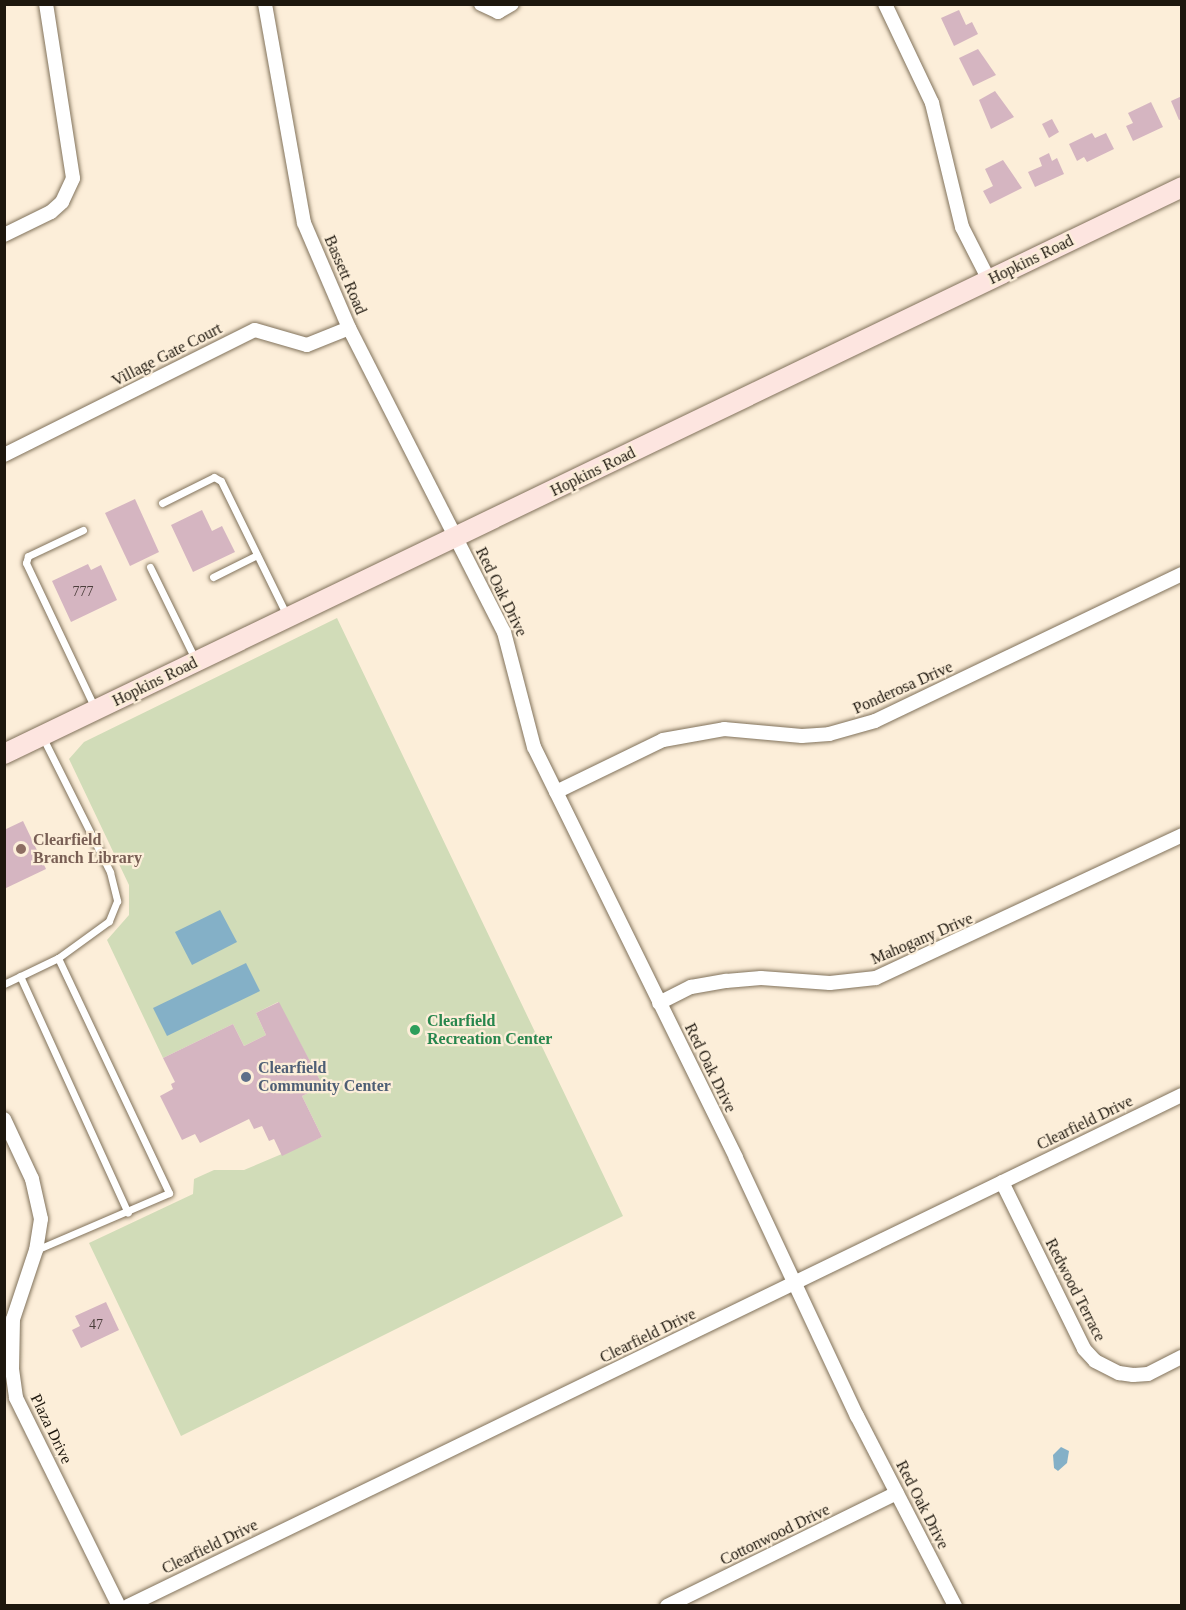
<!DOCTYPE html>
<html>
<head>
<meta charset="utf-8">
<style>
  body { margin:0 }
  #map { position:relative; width:1186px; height:1610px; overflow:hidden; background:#fceed9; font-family:Georgia,serif }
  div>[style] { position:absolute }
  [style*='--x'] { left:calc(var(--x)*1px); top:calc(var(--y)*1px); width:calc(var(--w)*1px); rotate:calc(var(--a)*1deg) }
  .green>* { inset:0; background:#d1dcb8 }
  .water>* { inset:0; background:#84b0c7 }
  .building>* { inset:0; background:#d5b5c1 }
  .roads { filter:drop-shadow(0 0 2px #81725b) drop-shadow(0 0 2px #81725b) }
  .lane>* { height:7px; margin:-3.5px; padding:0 3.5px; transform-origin:3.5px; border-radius:3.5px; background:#fff }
  .street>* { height:14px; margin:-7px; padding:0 7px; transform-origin:7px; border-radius:7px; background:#fff }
  .secondary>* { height:20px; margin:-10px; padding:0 10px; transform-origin:10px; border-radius:10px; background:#fde5e0 }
  .dots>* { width:16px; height:16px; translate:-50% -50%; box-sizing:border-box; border:3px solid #fceed9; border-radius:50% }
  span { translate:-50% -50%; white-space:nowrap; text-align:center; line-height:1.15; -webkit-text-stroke:4.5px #fceed9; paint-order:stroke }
  .number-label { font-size:14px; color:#4b3e3b }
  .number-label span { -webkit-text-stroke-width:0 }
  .street-label { font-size:16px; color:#1d170e }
  .education-label { font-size:16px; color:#785e54; font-weight:700 }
  .left { translate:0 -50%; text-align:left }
  .leisure-label { font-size:16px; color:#27864d; font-weight:700 }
  .service-label { font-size:16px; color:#4e5e75; font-weight:700 }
  .frame { position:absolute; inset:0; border:6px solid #1d170e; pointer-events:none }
</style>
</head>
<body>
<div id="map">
  <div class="green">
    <i style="clip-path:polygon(337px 618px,623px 1216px,181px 1436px,89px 1243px,193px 1194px,194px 1179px,214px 1170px,244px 1170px,322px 1137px,302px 1096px,323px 1086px,278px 1002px,256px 1013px,266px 1035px,244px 1046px,233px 1024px,163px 1058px,107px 940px,129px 915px,129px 885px,69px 759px,84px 742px)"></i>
  </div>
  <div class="water">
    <i style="clip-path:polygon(220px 910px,237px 942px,192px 965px,175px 932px)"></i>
    <i style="clip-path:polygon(246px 963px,260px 991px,167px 1036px,153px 1008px)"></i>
    <i style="clip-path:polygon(1061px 1447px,1069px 1451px,1067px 1463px,1058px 1471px,1054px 1468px,1053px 1455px)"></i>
  </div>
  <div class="building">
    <i style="clip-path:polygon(959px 10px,966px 25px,972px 22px,978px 34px,954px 46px,941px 18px)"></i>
    <i style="clip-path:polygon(978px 49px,996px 75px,973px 86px,959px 58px)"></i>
    <i style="clip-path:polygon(995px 91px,1014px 117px,991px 129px,979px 100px)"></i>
    <i style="clip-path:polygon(1182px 96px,1182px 119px,1179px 120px,1171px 101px)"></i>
    <i style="clip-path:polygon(1151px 102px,1163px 127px,1133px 141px,1126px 126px,1133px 123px,1128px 113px)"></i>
    <i style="clip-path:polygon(1052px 119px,1059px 132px,1049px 138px,1042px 124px)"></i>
    <i style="clip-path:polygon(1092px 133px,1095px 138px,1106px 133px,1114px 149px,1087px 162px,1084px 157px,1077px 161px,1069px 144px)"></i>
    <i style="clip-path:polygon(1049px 153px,1052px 161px,1057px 158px,1064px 174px,1035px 187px,1028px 172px,1042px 166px,1039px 158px)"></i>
    <i style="clip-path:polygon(1003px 160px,1022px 188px,990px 204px,983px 191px,993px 186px,985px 169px)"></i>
    <i style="clip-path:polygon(135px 499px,159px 552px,130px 566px,105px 513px)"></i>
    <i style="clip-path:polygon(202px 510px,212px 531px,222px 526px,235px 552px,193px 572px,171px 525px)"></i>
    <i style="clip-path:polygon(88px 564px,91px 570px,101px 565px,117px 600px,71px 622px,52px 581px)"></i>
    <i style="clip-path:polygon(23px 821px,46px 869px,4px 889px,4px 830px)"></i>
    <i style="clip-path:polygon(279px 1002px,323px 1086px,302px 1096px,322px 1137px,282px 1156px,274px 1139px,269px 1141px,262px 1126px,254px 1129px,249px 1119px,200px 1143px,195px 1134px,182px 1140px,160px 1096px,173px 1089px,171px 1084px,175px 1082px,163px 1058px,233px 1024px,244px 1046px,266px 1035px,256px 1013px)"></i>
    <i style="clip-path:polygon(106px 1302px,119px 1330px,81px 1348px,72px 1330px,80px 1326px,75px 1316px)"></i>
  </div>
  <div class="roads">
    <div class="lane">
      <i style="--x:162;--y:503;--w:58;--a:-26.6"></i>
      <i style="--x:214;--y:477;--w:8;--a:30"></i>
      <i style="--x:221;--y:481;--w:150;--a:63.9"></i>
      <i style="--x:83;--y:530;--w:61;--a:154.7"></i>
      <i style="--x:28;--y:556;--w:7;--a:106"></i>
      <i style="--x:26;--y:563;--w:161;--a:64.6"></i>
      <i style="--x:150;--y:567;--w:102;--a:63.9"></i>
      <i style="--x:213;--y:577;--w:49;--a:-26.6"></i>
      <i style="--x:43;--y:738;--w:150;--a:63.4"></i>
      <i style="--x:110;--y:872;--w:30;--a:76"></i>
      <i style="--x:117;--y:901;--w:22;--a:112"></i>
      <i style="--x:109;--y:921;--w:63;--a:144"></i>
      <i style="--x:20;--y:976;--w:260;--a:65.5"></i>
      <i style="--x:4;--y:984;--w:60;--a:-25.7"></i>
      <i style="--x:58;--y:958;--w:260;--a:64.7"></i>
      <i style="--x:169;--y:1193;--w:145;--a:156.8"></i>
    </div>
    <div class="street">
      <i style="--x:265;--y:4;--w:222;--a:79.9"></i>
      <i style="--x:304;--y:223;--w:114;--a:66.8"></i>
      <i style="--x:349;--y:328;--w:341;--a:63"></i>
      <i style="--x:504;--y:632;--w:119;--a:75.4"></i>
      <i style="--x:534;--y:747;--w:458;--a:63.8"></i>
      <i style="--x:736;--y:1158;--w:285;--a:64.9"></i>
      <i style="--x:857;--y:1416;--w:214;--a:62.7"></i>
      <i style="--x:481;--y:4;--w:19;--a:25"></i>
      <i style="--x:498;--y:12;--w:16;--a:-30"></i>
      <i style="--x:885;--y:4;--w:110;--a:64.6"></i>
      <i style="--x:932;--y:103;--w:128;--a:76.4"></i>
      <i style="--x:962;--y:227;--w:59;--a:63"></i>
      <i style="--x:4;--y:235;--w:52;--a:-26.1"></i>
      <i style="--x:51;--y:212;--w:15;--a:-42"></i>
      <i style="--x:62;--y:202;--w:26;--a:-65"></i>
      <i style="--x:73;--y:178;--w:176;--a:-98.8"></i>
      <i style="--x:4;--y:455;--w:280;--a:-26.5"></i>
      <i style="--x:255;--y:330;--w:54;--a:16.1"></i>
      <i style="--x:307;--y:345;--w:45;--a:-22"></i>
      <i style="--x:556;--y:792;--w:119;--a:-25.9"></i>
      <i style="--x:663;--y:740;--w:62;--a:-10.2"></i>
      <i style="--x:724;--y:729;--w:78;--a:5.1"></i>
      <i style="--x:802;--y:736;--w:27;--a:-4"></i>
      <i style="--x:829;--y:734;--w:48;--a:-15.8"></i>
      <i style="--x:875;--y:721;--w:340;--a:-25.6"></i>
      <i style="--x:659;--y:1003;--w:36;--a:-27"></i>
      <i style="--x:691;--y:987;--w:36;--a:-10"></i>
      <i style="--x:726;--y:981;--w:35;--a:-5"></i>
      <i style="--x:761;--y:978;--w:69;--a:4.1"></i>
      <i style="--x:830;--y:983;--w:46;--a:-6.2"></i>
      <i style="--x:876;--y:978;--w:338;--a:-25"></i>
      <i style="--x:4;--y:1119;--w:66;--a:65"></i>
      <i style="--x:32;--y:1179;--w:41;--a:77.3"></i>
      <i style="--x:41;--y:1219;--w:31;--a:99"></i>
      <i style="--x:36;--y:1250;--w:73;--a:108.4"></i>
      <i style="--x:13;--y:1319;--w:50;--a:91.1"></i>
      <i style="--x:12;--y:1369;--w:29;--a:82"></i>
      <i style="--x:16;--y:1398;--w:232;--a:63.7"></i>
      <i style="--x:1002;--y:1182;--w:186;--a:63.8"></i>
      <i style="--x:1084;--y:1349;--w:16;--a:47"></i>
      <i style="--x:1095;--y:1361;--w:27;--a:27"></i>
      <i style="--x:1119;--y:1373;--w:14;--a:8"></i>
      <i style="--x:1133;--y:1375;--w:15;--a:-4"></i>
      <i style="--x:1148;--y:1374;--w:38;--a:-27"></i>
      <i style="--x:128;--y:1606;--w:1171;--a:-25.87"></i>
      <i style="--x:667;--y:1606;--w:256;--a:-26.2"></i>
    </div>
    <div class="secondary">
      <i style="--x:4;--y:754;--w:1307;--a:-25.7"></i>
    </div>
  </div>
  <div class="dots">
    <i style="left:21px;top:849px;background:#8d6e63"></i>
    <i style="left:415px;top:1030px;background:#2e9e5b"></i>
    <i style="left:246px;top:1077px;background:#5c6f8a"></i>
  </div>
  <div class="number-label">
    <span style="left:83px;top:592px">777</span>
    <span style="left:96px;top:1325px">47</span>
  </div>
  <div class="street-label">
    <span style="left:1031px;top:260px;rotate:-26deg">Hopkins Road</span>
    <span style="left:345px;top:275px;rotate:67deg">Bassett Road</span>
    <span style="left:167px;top:355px;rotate:-27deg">Village Gate Court</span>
    <span style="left:593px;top:472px;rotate:-26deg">Hopkins Road</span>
    <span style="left:501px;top:592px;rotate:64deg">Red Oak Drive</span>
    <span style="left:155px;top:682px;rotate:-26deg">Hopkins Road</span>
    <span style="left:903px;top:688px;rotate:-24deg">Ponderosa Drive</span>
    <span style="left:922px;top:939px;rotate:-23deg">Mahogany Drive</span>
    <span style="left:710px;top:1068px;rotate:64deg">Red Oak Drive</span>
    <span style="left:1085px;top:1123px;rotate:-26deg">Clearfield Drive</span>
    <span style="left:1075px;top:1290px;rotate:63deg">Redwood Terrace</span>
    <span style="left:648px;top:1336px;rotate:-26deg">Clearfield Drive</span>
    <span style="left:51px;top:1429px;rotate:64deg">Plaza Drive</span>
    <span style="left:922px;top:1505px;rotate:63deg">Red Oak Drive</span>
    <span style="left:775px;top:1535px;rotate:-26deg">Cottonwood Drive</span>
    <span style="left:210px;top:1547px;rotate:-26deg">Clearfield Drive</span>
  </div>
  <div class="education-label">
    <span class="left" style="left:33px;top:849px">Clearfield<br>Branch Library</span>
  </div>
  <div class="leisure-label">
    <span class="left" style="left:427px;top:1030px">Clearfield<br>Recreation Center</span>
  </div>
  <div class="service-label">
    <span class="left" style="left:258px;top:1077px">Clearfield<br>Community Center</span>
  </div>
  <div class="frame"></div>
</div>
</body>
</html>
